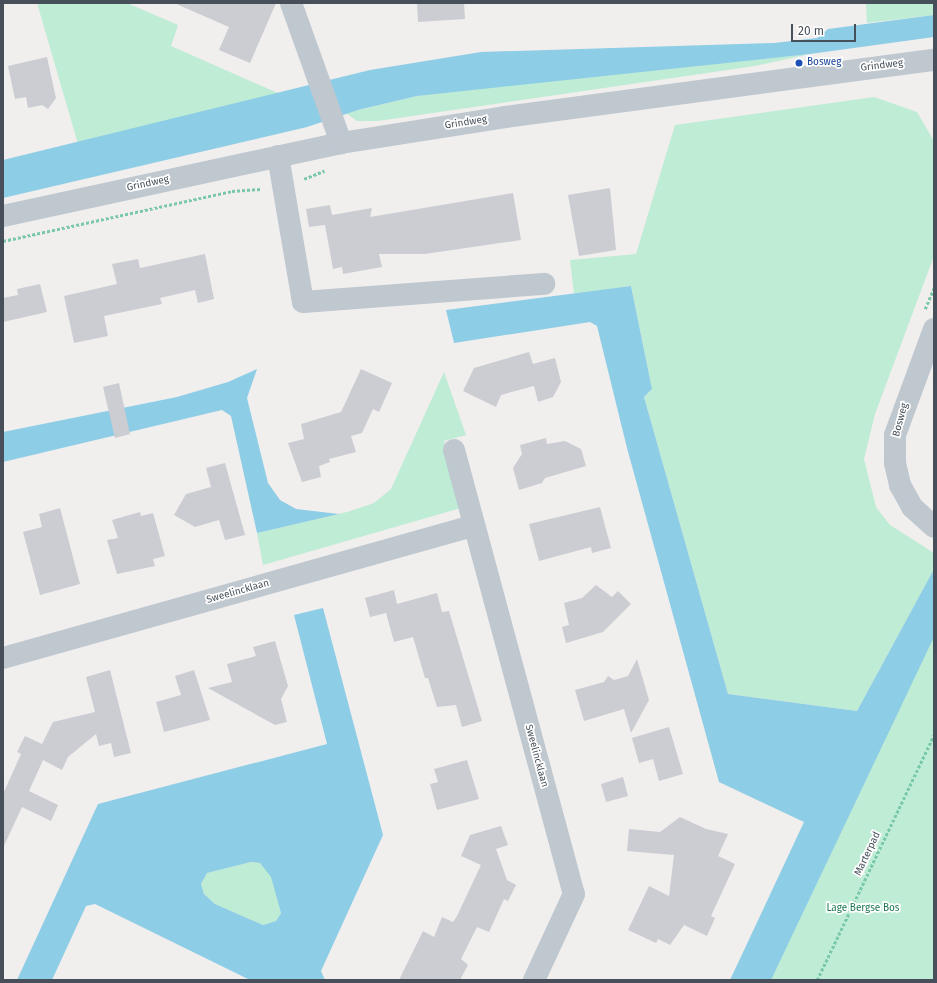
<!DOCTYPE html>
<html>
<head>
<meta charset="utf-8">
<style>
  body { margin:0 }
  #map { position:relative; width:937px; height:983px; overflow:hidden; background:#f1eeee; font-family:"Fira Sans",sans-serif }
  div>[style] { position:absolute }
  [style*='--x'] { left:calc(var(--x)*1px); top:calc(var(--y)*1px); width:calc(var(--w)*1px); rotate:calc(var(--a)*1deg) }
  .green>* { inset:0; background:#bfecd4 }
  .water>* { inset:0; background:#8ecde6 }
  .building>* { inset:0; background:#cbcdd3 }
  .path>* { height:2.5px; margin-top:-1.25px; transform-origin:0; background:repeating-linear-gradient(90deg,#79c8a7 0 3px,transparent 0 5px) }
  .minor>* { height:22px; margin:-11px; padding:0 11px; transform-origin:11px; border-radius:11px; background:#bfc7cf }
  .dots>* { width:11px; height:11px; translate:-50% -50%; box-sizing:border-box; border:2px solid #fff; border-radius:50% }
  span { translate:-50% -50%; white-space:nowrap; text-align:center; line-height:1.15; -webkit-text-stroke:3.5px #fff; paint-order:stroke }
  .transit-label { font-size:10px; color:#164399 }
  .left { translate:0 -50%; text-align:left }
  .street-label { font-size:10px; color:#47505a }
  .park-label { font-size:10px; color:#1c7851 }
  .frame { position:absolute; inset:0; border:4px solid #47505a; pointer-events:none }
  .scale { position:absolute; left:791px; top:24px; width:65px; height:18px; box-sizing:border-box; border:2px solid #47505a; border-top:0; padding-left:5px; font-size:12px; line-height:14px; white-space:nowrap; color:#47505a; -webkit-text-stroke:3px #fff; paint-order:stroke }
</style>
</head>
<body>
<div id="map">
  <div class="green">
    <i style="clip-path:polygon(37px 3px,127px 3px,178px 25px,171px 46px,280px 94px,78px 144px)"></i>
    <i style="clip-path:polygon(866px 3px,934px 3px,934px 15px,867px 23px)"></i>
    <i style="clip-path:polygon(810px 54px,755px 66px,378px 121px,357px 121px,346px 113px,417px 96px,459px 90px)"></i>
    <i style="clip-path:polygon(874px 97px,917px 112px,934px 141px,934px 256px,875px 414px,864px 459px,876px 507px,890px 525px,934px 553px,934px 569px,857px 711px,728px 694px,644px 397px,652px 389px,631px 286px,574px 294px,570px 260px,636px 254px,675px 125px)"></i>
    <i style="clip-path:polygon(444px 372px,466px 435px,444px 441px,461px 508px,263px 565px,257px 533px,347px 512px,374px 503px,391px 489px)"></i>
    <i style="clip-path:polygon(934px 604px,934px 980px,752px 980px)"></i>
    <i style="clip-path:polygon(251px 862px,260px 863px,272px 877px,281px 913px,276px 921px,263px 925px,215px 904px,204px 894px,201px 884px,207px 873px)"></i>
  </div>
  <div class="water">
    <i style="clip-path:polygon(934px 15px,934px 37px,810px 54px,417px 96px,358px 110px,307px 127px,3px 198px,3px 160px,370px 70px,481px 52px,774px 43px,817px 38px,828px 29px)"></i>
    <i style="clip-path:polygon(631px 286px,652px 389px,644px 397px,728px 694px,857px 711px,934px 569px,934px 637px,771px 980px,730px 980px,804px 822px,719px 782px,627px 448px,597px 326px,590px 322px,454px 343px,446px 310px)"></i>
    <i style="clip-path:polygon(257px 369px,247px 398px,268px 483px,280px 500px,296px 509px,339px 514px,257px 533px,231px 416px,222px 410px,3px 462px,3px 432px,177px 397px,228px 382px)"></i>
    <i style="clip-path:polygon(evenodd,323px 608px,383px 835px,321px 971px,325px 980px,250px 980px,95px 904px,86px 906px,52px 980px,17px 980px,98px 804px,327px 744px,294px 615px,323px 608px,251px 862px,260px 863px,271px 877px,281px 913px,276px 921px,263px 925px,215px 904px,204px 894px,201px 884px,207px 873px,251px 862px)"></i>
  </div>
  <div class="building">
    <i style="clip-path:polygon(174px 3px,276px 3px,250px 63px,219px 50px,229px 27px)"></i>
    <i style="clip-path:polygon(417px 3px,464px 3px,465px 19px,418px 22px)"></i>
    <i style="clip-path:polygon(47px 57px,56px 98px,48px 109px,42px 105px,28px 108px,26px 97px,15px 99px,8px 66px)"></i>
    <i style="clip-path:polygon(610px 188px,616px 250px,579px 256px,568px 195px)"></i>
    <i style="clip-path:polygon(513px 193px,521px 240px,425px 254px,379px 254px,382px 267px,343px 274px,342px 267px,333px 269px,325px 225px,309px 227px,306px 209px,330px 205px,332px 215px,372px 208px,370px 217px)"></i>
    <i style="clip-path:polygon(205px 254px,214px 299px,198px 303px,195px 290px,160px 298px,162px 304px,104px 316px,108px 336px,74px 343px,64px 296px,117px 284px,112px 264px,138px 259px,140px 268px)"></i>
    <i style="clip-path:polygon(40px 284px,47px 312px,3px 322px,3px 298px,18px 295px,17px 289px)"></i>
    <i style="clip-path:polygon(529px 352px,533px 364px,555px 358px,561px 382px,553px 397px,538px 402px,534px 386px,501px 395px,496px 407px,463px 391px,474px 368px)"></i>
    <i style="clip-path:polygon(361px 369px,392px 383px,379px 412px,373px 409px,362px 433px,351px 436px,356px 452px,329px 459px,330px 462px,319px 466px,321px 477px,302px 482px,288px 443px,304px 439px,301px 424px,341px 412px)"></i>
    <i style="clip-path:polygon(119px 383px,130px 434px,115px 438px,103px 387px)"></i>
    <i style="clip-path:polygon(546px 438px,547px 444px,565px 441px,581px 449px,586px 466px,545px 478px,542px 483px,519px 490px,513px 468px,522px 454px,520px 445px)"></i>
    <i style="clip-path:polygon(225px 463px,245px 535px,225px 540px,219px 520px,195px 527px,174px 515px,186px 494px,211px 487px,206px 468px)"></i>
    <i style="clip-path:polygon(600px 507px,611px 548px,592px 553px,591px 547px,539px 561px,529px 524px)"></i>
    <i style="clip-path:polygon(60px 508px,80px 584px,40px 595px,23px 532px,42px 527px,39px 514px)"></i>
    <i style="clip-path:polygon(140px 512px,141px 516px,153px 513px,165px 556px,153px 559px,155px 566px,117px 574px,107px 540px,118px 538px,112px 520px)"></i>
    <i style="clip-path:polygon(596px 585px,612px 597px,618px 591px,631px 604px,603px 632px,566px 643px,562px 627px,569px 625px,564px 603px,582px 598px)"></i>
    <i style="clip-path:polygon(394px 590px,397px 604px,437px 593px,442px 612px,449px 611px,482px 721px,462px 727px,456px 705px,437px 707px,428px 678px,425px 678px,413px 637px,394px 642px,386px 613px,370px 617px,365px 598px)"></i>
    <i style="clip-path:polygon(275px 641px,288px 686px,281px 699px,287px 722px,275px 725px,208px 688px,232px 682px,227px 664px,256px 656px,253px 647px)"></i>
    <i style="clip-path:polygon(637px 659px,649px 700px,631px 733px,624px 709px,584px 721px,575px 690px,604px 682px,608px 676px,614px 680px,628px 676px)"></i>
    <i style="clip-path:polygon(110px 670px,131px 753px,114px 757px,111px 743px,99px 746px,96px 734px,68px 757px,62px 770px,43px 760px,29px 791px,58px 805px,51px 821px,22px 807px,3px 848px,3px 794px,21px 754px,17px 752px,25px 736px,42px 744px,53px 722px,95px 712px,86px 677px)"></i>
    <i style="clip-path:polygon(194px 670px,210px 720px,164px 732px,156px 702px,181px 695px,175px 676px)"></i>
    <i style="clip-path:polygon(669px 727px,683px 774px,659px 781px,653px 759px,639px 763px,632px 738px)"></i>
    <i style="clip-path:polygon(467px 760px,479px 799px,437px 810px,430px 784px,438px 782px,434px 769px)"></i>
    <i style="clip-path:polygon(623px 777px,628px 796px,606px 802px,601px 784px)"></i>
    <i style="clip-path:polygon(680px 817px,706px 829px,728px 834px,718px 856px,735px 864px,711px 916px,715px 918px,707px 936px,684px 925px,670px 945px,658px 939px,656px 943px,628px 930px,649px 886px,669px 896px,674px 855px,627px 851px,629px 829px,660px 832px)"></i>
    <i style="clip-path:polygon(501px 826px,508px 845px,496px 849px,507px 880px,516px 885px,508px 901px,504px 899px,489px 932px,477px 927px,461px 959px,468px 965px,460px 980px,399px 980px,423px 931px,434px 937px,442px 917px,453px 922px,457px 916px,481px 865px,461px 856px,470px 835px)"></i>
  </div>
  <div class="path">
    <i style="--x:304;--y:179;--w:22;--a:-22"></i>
    <i style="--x:3;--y:241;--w:234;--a:-12.3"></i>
    <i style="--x:232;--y:191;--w:29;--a:-4"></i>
    <i style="--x:925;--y:309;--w:23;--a:-67"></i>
    <i style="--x:817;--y:980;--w:272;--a:-64.5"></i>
  </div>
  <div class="minor">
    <i style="--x:291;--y:3;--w:149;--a:70.3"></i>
    <i style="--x:278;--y:156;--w:148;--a:80.3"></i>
    <i style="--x:303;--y:302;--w:242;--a:-4.3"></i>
    <i style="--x:3;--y:216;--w:346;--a:-12.2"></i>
    <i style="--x:341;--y:143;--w:166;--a:-9"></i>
    <i style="--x:505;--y:117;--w:433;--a:-7.6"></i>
    <i style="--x:934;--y:329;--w:113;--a:110.2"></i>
    <i style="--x:895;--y:435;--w:28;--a:90"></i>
    <i style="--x:895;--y:463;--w:23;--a:77"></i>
    <i style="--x:900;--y:485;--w:25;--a:61"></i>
    <i style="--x:912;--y:507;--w:30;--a:42"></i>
    <i style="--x:454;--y:450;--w:460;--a:74.9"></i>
    <i style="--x:574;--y:894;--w:95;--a:114.9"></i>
    <i style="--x:3;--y:658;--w:488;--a:-15.7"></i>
  </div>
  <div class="dots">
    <i style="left:799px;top:63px;background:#1a4fb4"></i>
  </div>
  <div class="transit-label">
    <span class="left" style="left:807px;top:63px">Bosweg</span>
  </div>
  <div class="street-label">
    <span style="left:882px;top:66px;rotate:-7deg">Grindweg</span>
    <span style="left:466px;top:123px;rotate:-9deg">Grindweg</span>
    <span style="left:148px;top:184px;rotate:-12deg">Grindweg</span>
    <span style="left:901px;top:420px;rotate:-75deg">Bosweg</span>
    <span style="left:238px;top:592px;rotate:-16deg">Sweelincklaan</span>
    <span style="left:536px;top:756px;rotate:75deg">Sweelincklaan</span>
    <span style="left:868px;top:854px;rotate:-65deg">Marterpad</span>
  </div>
  <div class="park-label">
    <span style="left:863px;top:909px">Lage Bergse Bos</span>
  </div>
  <div class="frame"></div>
  <div class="scale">20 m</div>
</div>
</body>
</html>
